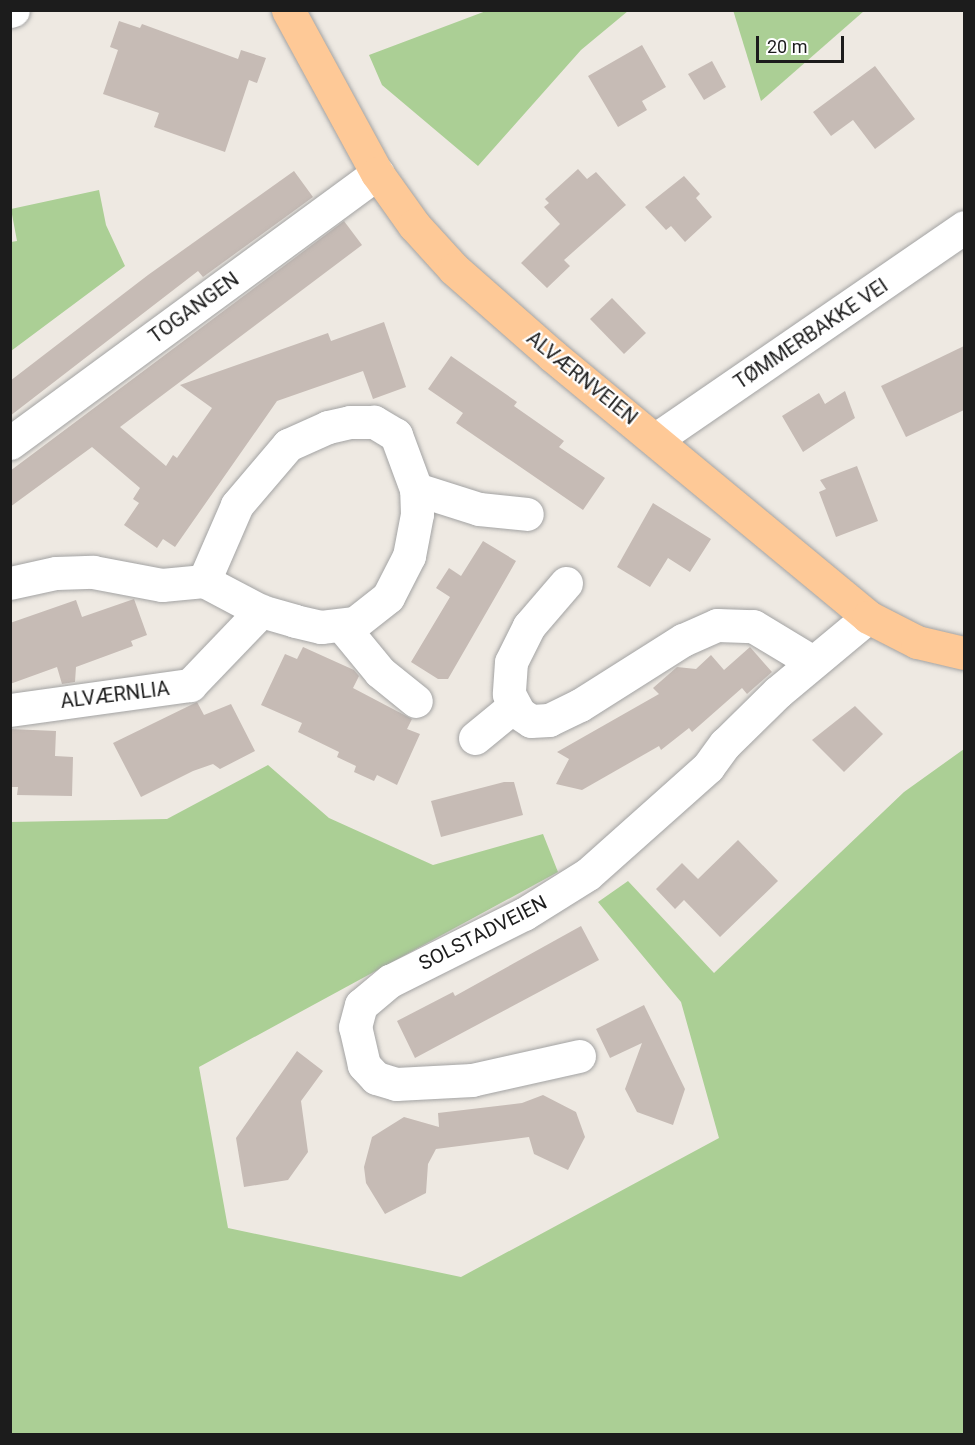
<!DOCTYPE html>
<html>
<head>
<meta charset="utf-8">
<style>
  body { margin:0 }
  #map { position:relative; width:975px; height:1445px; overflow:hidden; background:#eee9e2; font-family:Roboto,sans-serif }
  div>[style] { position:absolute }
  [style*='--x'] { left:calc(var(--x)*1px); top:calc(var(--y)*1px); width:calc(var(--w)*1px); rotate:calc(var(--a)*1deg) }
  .forest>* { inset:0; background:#abcf95 }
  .building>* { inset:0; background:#c6bbb5 }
  .roads { filter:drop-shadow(0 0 2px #a3a3a3) drop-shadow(0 0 2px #a3a3a3) }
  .minor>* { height:33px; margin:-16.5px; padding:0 16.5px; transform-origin:16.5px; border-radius:16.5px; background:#fff }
  .major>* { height:33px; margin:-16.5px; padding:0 16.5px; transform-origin:16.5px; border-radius:16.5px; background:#fec997 }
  span { translate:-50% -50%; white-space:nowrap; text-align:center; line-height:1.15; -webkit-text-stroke:4.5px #fff; paint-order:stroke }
  .street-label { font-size:20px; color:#1c1c1c }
  .frame { position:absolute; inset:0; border:12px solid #1c1c1c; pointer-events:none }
  .scale { position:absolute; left:756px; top:36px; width:88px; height:27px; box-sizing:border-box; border:3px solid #1c1c1c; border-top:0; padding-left:8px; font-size:18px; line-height:21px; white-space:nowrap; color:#1c1c1c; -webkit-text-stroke:4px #fff; paint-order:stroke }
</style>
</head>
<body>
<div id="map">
  <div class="forest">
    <i style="clip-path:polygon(733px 10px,864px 10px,864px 11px,761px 101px)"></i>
    <i style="clip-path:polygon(486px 11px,628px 11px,581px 50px,478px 166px,382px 85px,369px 55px)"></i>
    <i style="clip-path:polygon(99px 190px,106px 225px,125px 266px,11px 351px,11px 242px,17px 241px,11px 209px)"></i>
    <i style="clip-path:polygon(964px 749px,964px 1434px,11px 1434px,10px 822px,167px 819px,268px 765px,329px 818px,433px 865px,543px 834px,558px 872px,199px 1067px,228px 1228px,461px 1277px,719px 1138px,681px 1002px,598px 902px,628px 881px,714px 973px,904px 792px)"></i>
  </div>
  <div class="building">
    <i style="clip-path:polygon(119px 21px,140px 28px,142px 24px,238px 59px,241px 50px,266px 58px,257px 83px,249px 80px,225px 152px,154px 127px,159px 113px,103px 94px,118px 50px,110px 47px)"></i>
    <i style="clip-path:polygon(642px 45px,666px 87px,642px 101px,647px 110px,618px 127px,588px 76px)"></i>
    <i style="clip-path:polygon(712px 61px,726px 87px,704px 100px,688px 74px)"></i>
    <i style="clip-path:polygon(875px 66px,915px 119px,875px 149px,853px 120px,831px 136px,813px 112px)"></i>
    <i style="clip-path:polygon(578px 169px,587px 179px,596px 172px,626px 205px,564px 260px,570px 266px,547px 288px,521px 263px,560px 224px,544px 207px,549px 203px,545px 199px)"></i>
    <i style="clip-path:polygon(294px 171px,313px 197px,203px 277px,198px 271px,10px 416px,10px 381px,148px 275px)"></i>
    <i style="clip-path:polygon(684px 176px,700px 194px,696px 198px,712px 217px,685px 242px,671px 226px,666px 230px,645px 207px)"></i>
    <i style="clip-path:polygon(344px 221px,362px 245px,120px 427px,166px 466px,173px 455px,177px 458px,212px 408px,180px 385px,328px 333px,331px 341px,384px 322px,406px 387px,373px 399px,363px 371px,277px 401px,175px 547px,163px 539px,157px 548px,124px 525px,139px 503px,133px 499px,140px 488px,92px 447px,10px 507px,10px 471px)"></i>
    <i style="clip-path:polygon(612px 298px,646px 333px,624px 354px,590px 319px)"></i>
    <i style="clip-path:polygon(964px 346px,964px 410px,906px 437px,881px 386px)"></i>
    <i style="clip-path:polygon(451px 356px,517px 402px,514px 406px,564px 441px,559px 447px,605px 478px,583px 510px,456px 423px,463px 413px,428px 389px)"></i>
    <i style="clip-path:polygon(845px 391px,855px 418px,803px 452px,782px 416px,819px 393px,825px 404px)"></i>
    <i style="clip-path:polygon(857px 466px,878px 521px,836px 537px,819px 492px,826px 489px,820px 480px)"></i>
    <i style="clip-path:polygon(653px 503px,711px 539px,690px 572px,668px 558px,650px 587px,617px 567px)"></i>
    <i style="clip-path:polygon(483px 541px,516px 561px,448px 679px,438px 679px,411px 662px,450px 597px,436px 588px,449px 568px,461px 576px)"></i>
    <i style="clip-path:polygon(134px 599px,147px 635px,131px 641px,133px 646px,76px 667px,75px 682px,62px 684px,57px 667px,10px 684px,10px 623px,76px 600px,82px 617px)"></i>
    <i style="clip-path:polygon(303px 647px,354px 670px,359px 676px,353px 688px,412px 719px,407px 729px,420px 734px,397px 785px,377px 775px,374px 781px,354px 772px,356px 766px,337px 757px,339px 752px,298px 732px,302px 723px,261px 705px,285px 654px,297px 659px)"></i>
    <i style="clip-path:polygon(750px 647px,772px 672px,747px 694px,742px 688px,692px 732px,689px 728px,661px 750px,659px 746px,582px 790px,556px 784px,569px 759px,557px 752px,659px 694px,653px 688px,677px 667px,696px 669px,711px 655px,724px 670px)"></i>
    <i style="clip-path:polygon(197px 702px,204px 715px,231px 704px,255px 751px,220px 769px,213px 764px,193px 771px,141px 797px,113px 743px)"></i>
    <i style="clip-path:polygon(855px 706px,883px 734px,844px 772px,812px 740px)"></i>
    <i style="clip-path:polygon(10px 729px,56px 731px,55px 756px,73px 757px,72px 796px,17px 795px,18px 787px,10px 787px)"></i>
    <i style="clip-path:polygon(504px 782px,514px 782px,523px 815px,441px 837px,431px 801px)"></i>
    <i style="clip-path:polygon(738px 840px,778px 881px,720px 937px,684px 900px,675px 909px,656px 889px,682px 863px,698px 879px)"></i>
    <i style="clip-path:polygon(581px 926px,599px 960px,415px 1058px,397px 1021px,453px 992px,455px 996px)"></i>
    <i style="clip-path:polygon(644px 1005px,685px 1089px,673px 1125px,637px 1112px,625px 1089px,642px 1043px,610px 1058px,596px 1029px)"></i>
    <i style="clip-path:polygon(297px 1051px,323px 1071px,301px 1101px,308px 1152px,288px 1180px,244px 1187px,236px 1138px)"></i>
    <i style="clip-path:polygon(543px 1095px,576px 1112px,585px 1137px,568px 1170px,534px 1154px,529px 1137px,436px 1149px,428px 1164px,426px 1193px,385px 1214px,366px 1183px,364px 1167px,372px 1137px,404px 1117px,439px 1127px,438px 1113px,522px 1103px)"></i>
  </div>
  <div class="roads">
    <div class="minor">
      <i style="--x:10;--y:11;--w:3;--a:-18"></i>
      <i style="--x:656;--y:439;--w:374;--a:-34.5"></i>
      <i style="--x:10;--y:443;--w:456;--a:-36.3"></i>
      <i style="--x:416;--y:489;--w:66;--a:17.6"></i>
      <i style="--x:479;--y:509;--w:48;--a:5.9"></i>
      <i style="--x:10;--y:583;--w:47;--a:-12.3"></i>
      <i style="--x:56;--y:573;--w:37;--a:-2"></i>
      <i style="--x:93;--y:572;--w:70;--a:10.7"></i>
      <i style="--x:162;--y:585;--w:42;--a:-5.4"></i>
      <i style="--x:204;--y:581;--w:64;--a:27.8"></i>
      <i style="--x:261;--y:611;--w:35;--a:16"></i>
      <i style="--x:295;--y:621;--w:27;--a:13"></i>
      <i style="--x:321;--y:627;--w:34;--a:-7"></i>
      <i style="--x:355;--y:623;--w:42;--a:-38.2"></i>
      <i style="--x:388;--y:597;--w:46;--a:-62.9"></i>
      <i style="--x:409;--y:556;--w:43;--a:-79.2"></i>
      <i style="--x:417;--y:514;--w:25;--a:-92"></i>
      <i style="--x:416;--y:489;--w:58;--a:-110.3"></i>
      <i style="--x:396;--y:435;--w:26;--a:-149"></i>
      <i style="--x:374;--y:422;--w:24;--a:180"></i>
      <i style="--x:350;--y:422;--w:23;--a:167"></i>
      <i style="--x:328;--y:427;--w:44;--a:155.8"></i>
      <i style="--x:288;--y:445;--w:79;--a:130.4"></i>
      <i style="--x:237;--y:505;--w:83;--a:113.5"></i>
      <i style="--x:566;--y:583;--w:57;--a:130.7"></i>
      <i style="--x:529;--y:626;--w:40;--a:116.6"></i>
      <i style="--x:511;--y:662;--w:32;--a:94"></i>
      <i style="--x:509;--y:694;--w:21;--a:62"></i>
      <i style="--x:519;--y:713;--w:14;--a:34"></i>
      <i style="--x:531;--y:721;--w:18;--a:-3"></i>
      <i style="--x:549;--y:720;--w:34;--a:-26"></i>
      <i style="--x:580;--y:705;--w:122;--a:-32.3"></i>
      <i style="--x:683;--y:640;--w:37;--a:-24"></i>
      <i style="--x:717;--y:625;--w:36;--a:2"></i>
      <i style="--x:753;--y:626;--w:68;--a:31.1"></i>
      <i style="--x:343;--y:627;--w:58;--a:50.6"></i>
      <i style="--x:380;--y:672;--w:46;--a:38.9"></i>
      <i style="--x:10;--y:710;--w:182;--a:-7.9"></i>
      <i style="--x:190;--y:685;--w:103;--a:-46.2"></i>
      <i style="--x:475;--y:738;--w:50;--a:-39.4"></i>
      <i style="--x:579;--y:1056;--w:110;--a:167.4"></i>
      <i style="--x:472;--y:1080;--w:76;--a:177"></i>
      <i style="--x:396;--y:1084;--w:21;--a:-163"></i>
      <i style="--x:376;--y:1078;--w:18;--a:-133"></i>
      <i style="--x:364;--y:1065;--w:39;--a:-103"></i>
      <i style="--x:355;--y:1027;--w:23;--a:-75"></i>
      <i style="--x:361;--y:1005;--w:38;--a:-40"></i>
      <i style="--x:390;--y:981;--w:150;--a:-26.6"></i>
      <i style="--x:524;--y:914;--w:75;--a:-32"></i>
      <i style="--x:588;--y:874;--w:161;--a:-41.7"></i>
      <i style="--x:708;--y:767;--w:29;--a:-54"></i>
      <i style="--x:725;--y:744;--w:74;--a:-44.5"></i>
      <i style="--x:778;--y:692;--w:117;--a:-39.8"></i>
    </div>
    <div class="major">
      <i style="--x:288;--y:10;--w:186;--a:61.4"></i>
      <i style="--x:377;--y:173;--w:64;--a:54.6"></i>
      <i style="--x:414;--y:225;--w:59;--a:47.7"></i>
      <i style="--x:454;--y:269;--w:132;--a:41.3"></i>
      <i style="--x:553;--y:356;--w:409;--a:39.6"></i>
      <i style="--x:868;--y:617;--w:55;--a:27"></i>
      <i style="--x:917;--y:642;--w:48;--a:13.2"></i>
    </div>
  </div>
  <div class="street-label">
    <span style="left:194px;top:308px;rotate:-36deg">TOGANGEN</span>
    <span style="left:811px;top:334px;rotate:-34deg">TØMMERBAKKE VEI</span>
    <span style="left:582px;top:378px;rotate:39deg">ALVÆRNVEIEN</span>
    <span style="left:115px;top:695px;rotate:-7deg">ALVÆRNLIA</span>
    <span style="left:483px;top:933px;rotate:-27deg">SOLSTADVEIEN</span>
  </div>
  <div class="frame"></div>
  <div class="scale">20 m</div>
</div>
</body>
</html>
